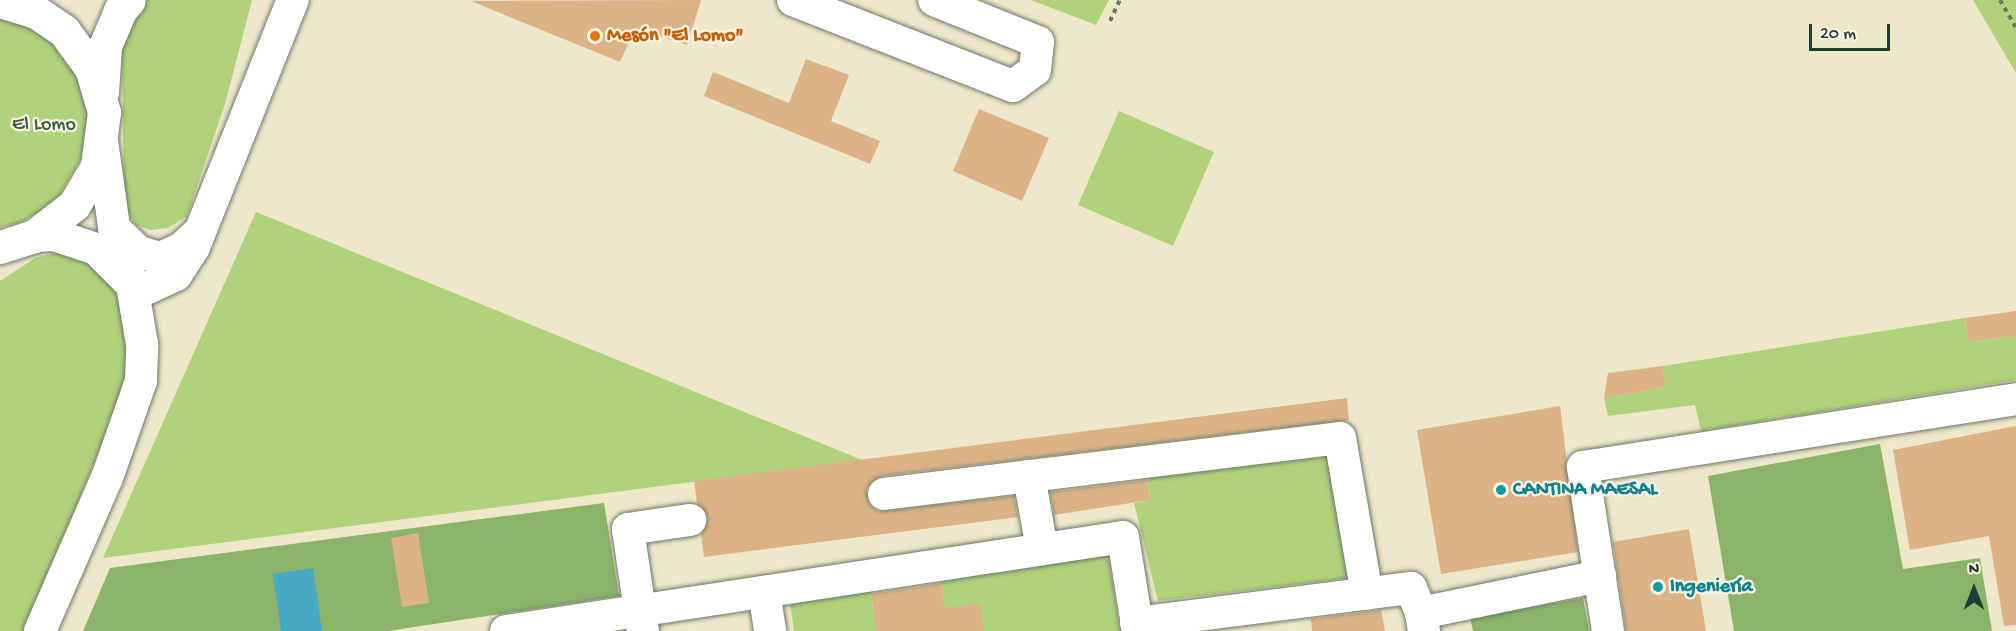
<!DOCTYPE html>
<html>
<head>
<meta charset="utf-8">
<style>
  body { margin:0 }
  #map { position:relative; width:2016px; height:631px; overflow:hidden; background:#efe7c9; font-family:"Gochi Hand",sans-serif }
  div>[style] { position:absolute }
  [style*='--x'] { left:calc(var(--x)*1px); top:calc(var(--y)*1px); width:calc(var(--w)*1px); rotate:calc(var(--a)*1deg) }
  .green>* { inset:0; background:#afd27a }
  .forest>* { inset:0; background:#8bb46a }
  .water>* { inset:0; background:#47a8c6 }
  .building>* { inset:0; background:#dbb386 }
  .path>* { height:4px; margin-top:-2px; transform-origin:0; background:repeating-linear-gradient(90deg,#687868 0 4.5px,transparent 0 9px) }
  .roads { filter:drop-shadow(0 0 2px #687868) drop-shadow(0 0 2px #687868) }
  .minor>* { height:32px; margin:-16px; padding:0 16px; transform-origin:16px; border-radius:16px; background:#fff }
  .major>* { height:33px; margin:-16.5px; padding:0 16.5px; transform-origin:16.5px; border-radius:16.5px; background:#fff }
  .dots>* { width:16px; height:16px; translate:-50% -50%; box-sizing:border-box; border:3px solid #fcf5e5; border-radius:50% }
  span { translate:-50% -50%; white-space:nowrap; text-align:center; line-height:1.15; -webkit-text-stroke:4.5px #fcf5e5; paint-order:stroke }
  .food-label { font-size:20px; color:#c56008; font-weight:700 }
  .left { translate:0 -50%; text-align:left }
  .park-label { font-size:20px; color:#3c5b42 }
  .culture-label { font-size:20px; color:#0d838f; font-weight:700 }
  .north { position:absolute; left:1944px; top:559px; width:60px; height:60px; -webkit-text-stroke:4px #fcf5e5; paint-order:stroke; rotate:0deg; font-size:16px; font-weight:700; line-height:24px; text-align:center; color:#1f3d34 }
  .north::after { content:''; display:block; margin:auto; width:21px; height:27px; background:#1f3d34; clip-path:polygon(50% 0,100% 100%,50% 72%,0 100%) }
  .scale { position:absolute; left:1809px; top:24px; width:81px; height:27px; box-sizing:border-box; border:3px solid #1f3d34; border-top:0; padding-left:8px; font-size:18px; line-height:21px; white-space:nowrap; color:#1f3d34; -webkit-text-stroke:4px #fcf5e5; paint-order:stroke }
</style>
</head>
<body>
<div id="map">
  <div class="green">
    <i style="clip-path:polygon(146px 0,252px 0,225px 104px,187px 216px,168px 228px,151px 230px,136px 225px,124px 207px,122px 51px,138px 10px)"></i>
    <i style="clip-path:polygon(1031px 0,1109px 0,1096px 25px)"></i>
    <i style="clip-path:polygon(1973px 0,2016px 0,2016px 73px)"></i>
    <i style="clip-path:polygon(0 17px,38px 31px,59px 48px,73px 68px,84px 94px,88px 116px,82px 156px,60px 194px,42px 210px,19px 223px,0 227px)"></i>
    <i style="clip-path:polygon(1119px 111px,1214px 152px,1173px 246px,1078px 205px)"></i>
    <i style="clip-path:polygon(256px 212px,862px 460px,103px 558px)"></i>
    <i style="clip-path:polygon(58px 252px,79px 252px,116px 287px,127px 326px,129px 355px,123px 390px,33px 614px,23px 631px,0 631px,0 281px,35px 258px)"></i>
    <i style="clip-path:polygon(1965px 318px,1968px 342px,2016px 336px,2016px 380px,1701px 431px,1695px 405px,1608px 416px,1604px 398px,1666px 387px,1663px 366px)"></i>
    <i style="clip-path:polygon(1327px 456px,1348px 578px,1158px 601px,1134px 503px,1150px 500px,1147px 478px)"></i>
    <i style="clip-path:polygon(1108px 553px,1120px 631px,794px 631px,790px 604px,871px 591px,873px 611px,944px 602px,941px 582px)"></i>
  </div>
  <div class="forest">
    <i style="clip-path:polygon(1880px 444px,1903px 569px,1980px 558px,1992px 631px,1734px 631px,1708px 476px)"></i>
    <i style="clip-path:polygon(604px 503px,619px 596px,388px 631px,83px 631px,110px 568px)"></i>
    <i style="clip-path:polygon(1583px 598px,1589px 631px,1473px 631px,1470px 618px)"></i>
  </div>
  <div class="water">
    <i style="clip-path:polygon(313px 568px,322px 631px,281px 631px,273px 574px)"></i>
  </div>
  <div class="building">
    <i style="clip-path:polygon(701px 0,687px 45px,635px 28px,620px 62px,471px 1px)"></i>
    <i style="clip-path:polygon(806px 59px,849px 75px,831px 121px,880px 141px,870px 164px,704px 96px,713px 72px,789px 103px)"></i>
    <i style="clip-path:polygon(979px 109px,1049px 138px,1022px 201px,953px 171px)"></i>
    <i style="clip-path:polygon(2016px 311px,2016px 336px,1968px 342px,1965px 318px)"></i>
    <i style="clip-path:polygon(1663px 366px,1666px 387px,1604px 398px,1608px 373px)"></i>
    <i style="clip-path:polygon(1347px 398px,1349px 420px,882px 476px,867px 488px,869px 504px,878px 511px,1014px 496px,1018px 517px,704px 557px,701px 534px,708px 518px,697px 503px,694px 481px)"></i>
    <i style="clip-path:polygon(1560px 406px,1578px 552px,1441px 574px,1417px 430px)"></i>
    <i style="clip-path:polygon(2016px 426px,2016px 625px,2004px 626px,1989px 536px,1910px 550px,1893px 450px)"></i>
    <i style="clip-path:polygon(1147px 480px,1150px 500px,1054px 515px,1050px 492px)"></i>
    <i style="clip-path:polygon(1689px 529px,1706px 631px,1626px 631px,1613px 542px)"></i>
    <i style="clip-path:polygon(418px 533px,429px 603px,402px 607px,391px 538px)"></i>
    <i style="clip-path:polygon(941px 583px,945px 608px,980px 603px,984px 631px,876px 631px,871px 594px)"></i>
    <i style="clip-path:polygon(1381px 610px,1385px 631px,1312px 631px,1311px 619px)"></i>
  </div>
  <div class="path">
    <i style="--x:2000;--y:0;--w:32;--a:60"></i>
    <i style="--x:1110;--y:21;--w:23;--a:-65"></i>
  </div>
  <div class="roads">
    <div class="minor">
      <i style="--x:793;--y:0;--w:236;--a:21.4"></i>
      <i style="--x:1013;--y:86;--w:27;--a:-36"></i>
      <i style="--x:1035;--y:70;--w:28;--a:-84"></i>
      <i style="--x:1038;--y:42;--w:112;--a:-158"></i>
      <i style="--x:114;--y:228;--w:35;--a:44"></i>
      <i style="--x:139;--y:252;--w:22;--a:16"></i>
      <i style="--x:160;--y:258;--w:24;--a:-24"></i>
      <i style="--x:182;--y:248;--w:22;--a:-43"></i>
      <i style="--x:34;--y:236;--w:20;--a:-3"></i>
      <i style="--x:54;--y:235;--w:44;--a:18.4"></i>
      <i style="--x:96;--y:249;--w:51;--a:45"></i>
      <i style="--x:132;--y:285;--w:16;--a:11"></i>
      <i style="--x:148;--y:288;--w:31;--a:-25"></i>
      <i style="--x:176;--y:275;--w:33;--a:-57"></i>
      <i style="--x:194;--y:247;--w:266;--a:-68.2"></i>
      <i style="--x:1029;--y:476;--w:74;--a:79.9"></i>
      <i style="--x:884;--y:494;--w:459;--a:-7"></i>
      <i style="--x:1340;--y:438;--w:158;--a:80.2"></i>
      <i style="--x:764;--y:592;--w:39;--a:81"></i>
      <i style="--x:1136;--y:623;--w:277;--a:-7.3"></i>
      <i style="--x:1411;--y:588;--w:27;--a:68"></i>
      <i style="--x:40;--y:631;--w:167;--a:-66.4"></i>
      <i style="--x:107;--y:478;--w:103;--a:-70.7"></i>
      <i style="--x:141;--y:381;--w:37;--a:-88"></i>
      <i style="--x:142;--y:344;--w:60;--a:-99.6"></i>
      <i style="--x:132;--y:285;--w:61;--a:-107.2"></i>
      <i style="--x:114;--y:227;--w:87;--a:-97.9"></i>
      <i style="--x:506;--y:631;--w:624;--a:-8.66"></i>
      <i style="--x:1123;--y:537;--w:95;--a:80.9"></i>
      <i style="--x:643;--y:631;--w:103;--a:-98.4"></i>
      <i style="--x:628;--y:529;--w:63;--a:-8.3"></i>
      <i style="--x:1424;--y:631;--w:18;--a:-99"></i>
      <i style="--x:1421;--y:613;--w:183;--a:-11.7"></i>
      <i style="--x:1608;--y:631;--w:166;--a:-98.7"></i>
      <i style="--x:1583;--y:467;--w:438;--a:-8.9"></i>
    </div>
    <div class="major">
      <i style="--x:0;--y:1;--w:38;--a:17"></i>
      <i style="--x:36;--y:12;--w:34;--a:34"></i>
      <i style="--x:64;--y:31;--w:46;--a:53.9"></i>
      <i style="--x:91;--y:68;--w:46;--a:73.5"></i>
      <i style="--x:104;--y:112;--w:54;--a:97.4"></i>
      <i style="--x:97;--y:166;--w:45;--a:120.5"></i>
      <i style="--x:74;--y:205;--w:51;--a:142.2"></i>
      <i style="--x:34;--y:236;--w:36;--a:162"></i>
      <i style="--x:102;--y:92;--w:46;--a:-86.3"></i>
      <i style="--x:105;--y:46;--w:39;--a:-67"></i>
      <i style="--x:120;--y:10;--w:13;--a:-48"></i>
    </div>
  </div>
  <div class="dots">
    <i style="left:595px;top:36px;background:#e8710a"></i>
    <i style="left:1501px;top:490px;background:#0f9aa8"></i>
    <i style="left:1658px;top:587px;background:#0f9aa8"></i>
  </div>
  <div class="food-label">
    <span class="left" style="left:607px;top:36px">Mesón "El Lomo"</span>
  </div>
  <div class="park-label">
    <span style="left:44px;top:125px">El Lomo</span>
  </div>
  <div class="culture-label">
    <span class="left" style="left:1513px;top:490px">CANTINA MAESAL</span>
    <span class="left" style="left:1670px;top:587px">Ingeniería</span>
  </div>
  <div class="north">N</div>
  <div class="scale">20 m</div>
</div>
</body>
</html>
